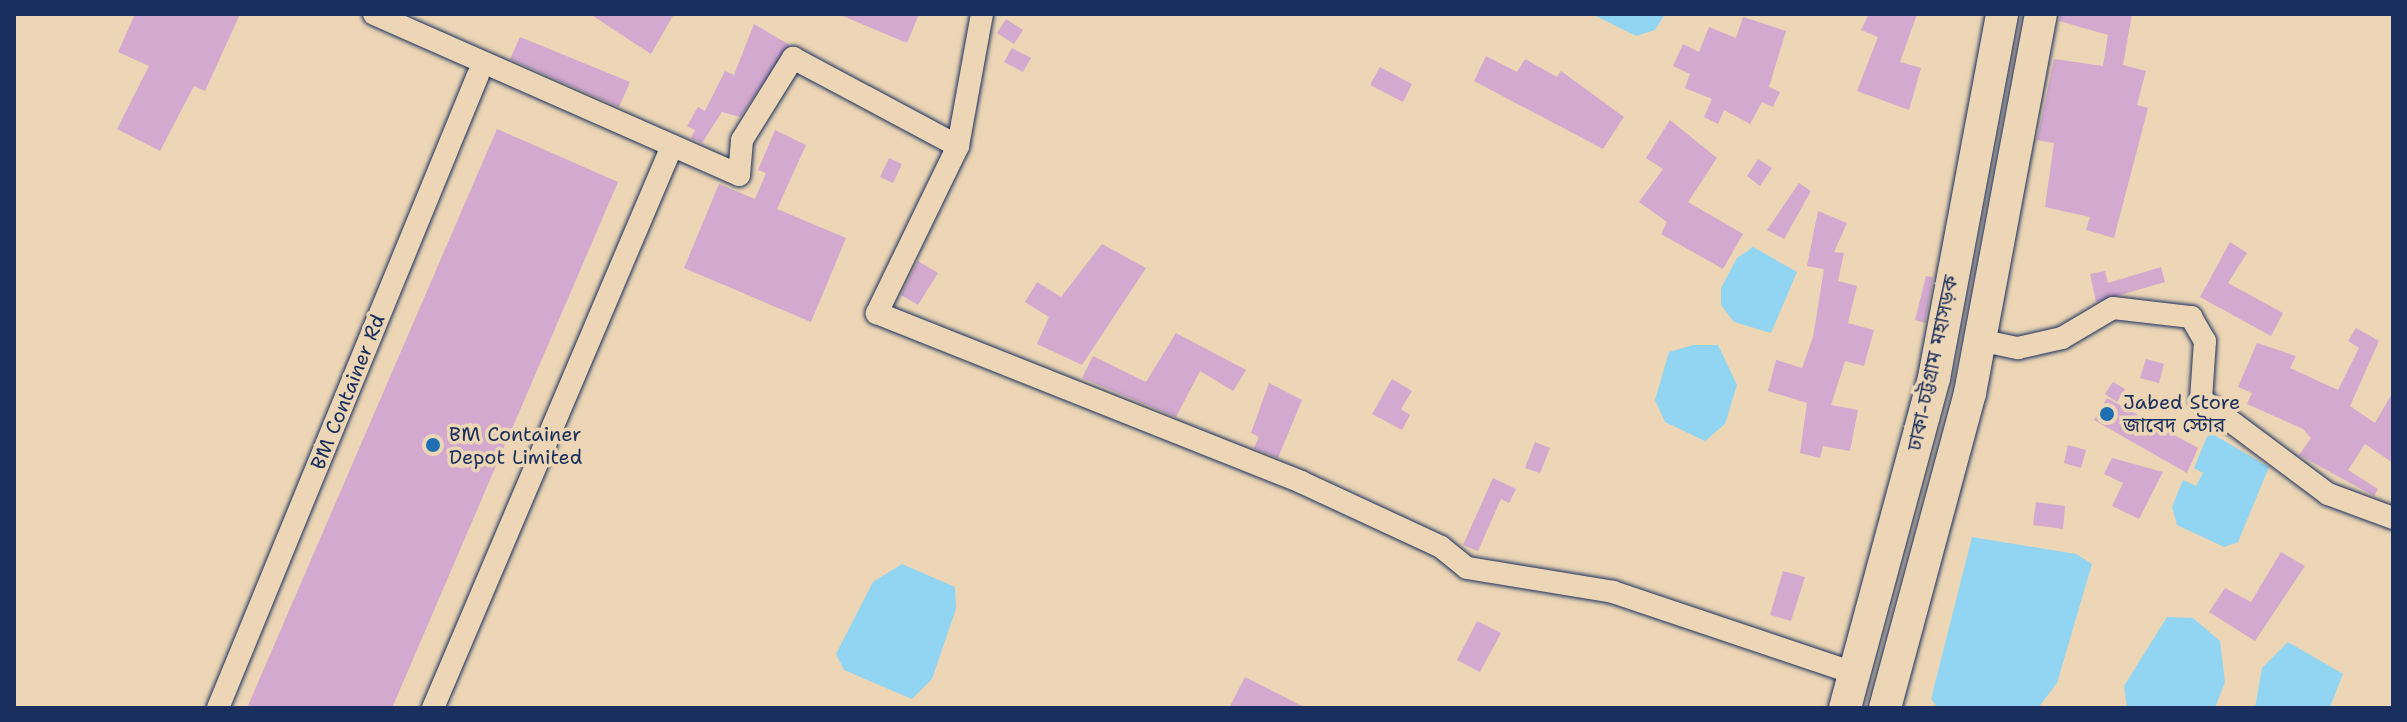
<!DOCTYPE html>
<html>
<head>
<meta charset="utf-8">
<style>
  body { margin:0 }
  #map { position:relative; width:2407px; height:722px; overflow:hidden; background:#ecd6b5; font-family:"Shantell Sans","Noto Sans Bengali",sans-serif }
  div>[style] { position:absolute }
  [style*='--x'] { left:calc(var(--x)*1px); top:calc(var(--y)*1px); width:calc(var(--w)*1px); rotate:calc(var(--a)*1deg) }
  .water>* { inset:0; background:#91d5f3 }
  .building>* { inset:0; background:#d3a9cf }
  .roads { filter:drop-shadow(0 0 2px #1b2f5e) drop-shadow(0 0 2px #1b2f5e) }
  .minor>* { height:22px; margin:-11px; padding:0 11px; transform-origin:11px; border-radius:11px; background:#ecd6b5 }
  .highway>* { height:32px; margin:-16px; padding:0 16px; transform-origin:16px; border-radius:16px; background:#ecd6b5 }
  .dots>* { width:22px; height:22px; translate:-50% -50%; box-sizing:border-box; border:4px solid #ecd6b5; border-radius:50% }
  span { translate:-50% -50%; white-space:nowrap; text-align:center; line-height:1.15; -webkit-text-stroke:7px #ecd6b5; paint-order:stroke }
  .street-label { font-size:20px; color:#1b2f5e }
  .poi-label { font-size:20px; color:#1b2f5e }
  .left { translate:0 -50%; text-align:left }
  .frame { position:absolute; inset:0; border:16px solid #1b2f5e; pointer-events:none }
</style>
</head>
<body>
<div id="map">
  <div class="water">
    <i style="clip-path:polygon(1592px 14px,1665px 14px,1655px 30px,1636px 36px)"></i>
    <i style="clip-path:polygon(1753px 247px,1797px 272px,1771px 333px,1734px 322px,1721px 305px,1721px 288px,1737px 258px)"></i>
    <i style="clip-path:polygon(1693px 345px,1718px 345px,1737px 385px,1725px 424px,1705px 441px,1665px 422px,1655px 400px,1669px 352px)"></i>
    <i style="clip-path:polygon(2209px 432px,2269px 467px,2238px 542px,2224px 547px,2177px 525px,2172px 507px,2183px 480px,2196px 486px,2203px 473px,2194px 468px)"></i>
    <i style="clip-path:polygon(1972px 537px,2076px 554px,2092px 564px,2057px 683px,2038px 708px,1938px 708px,1931px 699px)"></i>
    <i style="clip-path:polygon(902px 564px,955px 587px,956px 609px,932px 679px,912px 699px,844px 670px,836px 654px,873px 582px)"></i>
    <i style="clip-path:polygon(2167px 617px,2193px 618px,2220px 641px,2225px 682px,2215px 708px,2127px 708px,2124px 686px)"></i>
    <i style="clip-path:polygon(2288px 642px,2343px 674px,2330px 707px,2255px 708px,2262px 668px)"></i>
  </div>
  <div class="building">
    <i style="clip-path:polygon(135px 14px,240px 14px,205px 91px,194px 86px,160px 151px,117px 129px,149px 66px,118px 52px)"></i>
    <i style="clip-path:polygon(590px 14px,674px 14px,651px 54px)"></i>
    <i style="clip-path:polygon(838px 14px,919px 14px,907px 43px)"></i>
    <i style="clip-path:polygon(1869px 14px,1917px 14px,1900px 62px,1921px 68px,1909px 110px,1857px 91px,1878px 37px,1861px 30px)"></i>
    <i style="clip-path:polygon(2060px 14px,2132px 14px,2123px 65px,2146px 71px,2137px 105px,2148px 108px,2114px 238px,2086px 230px,2090px 217px,2045px 207px,2054px 143px,2037px 140px,2054px 59px,2103px 66px,2108px 35px,2059px 21px)"></i>
    <i style="clip-path:polygon(1743px 17px,1786px 31px,1769px 87px,1780px 92px,1773px 107px,1762px 102px,1750px 124px,1724px 110px,1718px 124px,1704px 117px,1712px 99px,1685px 88px,1690px 74px,1673px 66px,1683px 44px,1699px 52px,1709px 27px,1736px 38px)"></i>
    <i style="clip-path:polygon(1006px 19px,1023px 30px,1014px 44px,997px 33px)"></i>
    <i style="clip-path:polygon(754px 24px,790px 45px,740px 117px,722px 112px,702px 143px,691px 138px,695px 130px,687px 126px,698px 107px,705px 111px,725px 71px,734px 75px)"></i>
    <i style="clip-path:polygon(520px 37px,630px 82px,619px 107px,510px 59px)"></i>
    <i style="clip-path:polygon(1012px 48px,1031px 58px,1023px 72px,1004px 62px)"></i>
    <i style="clip-path:polygon(1486px 56px,1517px 72px,1525px 59px,1557px 77px,1561px 71px,1624px 117px,1603px 149px,1474px 81px)"></i>
    <i style="clip-path:polygon(1380px 67px,1412px 84px,1403px 102px,1370px 85px)"></i>
    <i style="clip-path:polygon(1670px 120px,1717px 158px,1688px 202px,1743px 234px,1723px 269px,1661px 234px,1667px 222px,1639px 202px,1663px 169px,1646px 158px)"></i>
    <i style="clip-path:polygon(497px 129px,618px 182px,392px 708px,247px 708px)"></i>
    <i style="clip-path:polygon(775px 130px,806px 145px,777px 209px,846px 238px,811px 322px,684px 268px,719px 184px,755px 199px,766px 173px,758px 170px)"></i>
    <i style="clip-path:polygon(889px 158px,902px 164px,893px 183px,880px 177px)"></i>
    <i style="clip-path:polygon(1758px 159px,1772px 168px,1760px 186px,1747px 176px)"></i>
    <i style="clip-path:polygon(1799px 183px,1811px 191px,1784px 239px,1767px 230px)"></i>
    <i style="clip-path:polygon(1818px 211px,1847px 223px,1834px 252px,1844px 253px,1838px 281px,1857px 286px,1848px 323px,1874px 330px,1864px 366px,1845px 361px,1831px 405px,1858px 410px,1850px 451px,1823px 446px,1820px 458px,1800px 453px,1807px 403px,1768px 391px,1776px 360px,1802px 368px,1813px 337px,1824px 269px,1807px 266px)"></i>
    <i style="clip-path:polygon(2230px 242px,2247px 253px,2228px 283px,2283px 313px,2271px 336px,2200px 297px)"></i>
    <i style="clip-path:polygon(1102px 244px,1146px 268px,1082px 365px,1037px 344px,1049px 317px,1025px 302px,1037px 282px,1061px 297px)"></i>
    <i style="clip-path:polygon(918px 261px,938px 273px,918px 305px,901px 295px)"></i>
    <i style="clip-path:polygon(2161px 267px,2165px 282px,2096px 302px,2090px 274px,2105px 271px,2108px 283px)"></i>
    <i style="clip-path:polygon(1926px 276px,1933px 277px,1925px 323px,1915px 320px)"></i>
    <i style="clip-path:polygon(2356px 328px,2379px 341px,2350px 406px,2375px 423px,2393px 392px,2393px 463px,2365px 444px,2348px 470px,2378px 489px,2374px 496px,2299px 455px,2311px 438px,2303px 429px,2247px 404px,2252px 393px,2238px 387px,2257px 343px,2296px 356px,2290px 368px,2338px 390px,2359px 348px,2348px 341px)"></i>
    <i style="clip-path:polygon(1176px 333px,1246px 370px,1233px 391px,1200px 371px,1176px 417px,1082px 378px,1093px 356px,1146px 382px)"></i>
    <i style="clip-path:polygon(2146px 359px,2164px 364px,2159px 383px,2140px 378px)"></i>
    <i style="clip-path:polygon(1392px 379px,1412px 391px,1401px 409px,1410px 415px,1402px 430px,1372px 414px)"></i>
    <i style="clip-path:polygon(2113px 382px,2125px 389px,2117px 402px,2105px 394px)"></i>
    <i style="clip-path:polygon(1269px 383px,1302px 400px,1278px 458px,1254px 448px,1259px 437px,1251px 433px)"></i>
    <i style="clip-path:polygon(2107px 398px,2198px 448px,2187px 473px,2094px 420px)"></i>
    <i style="clip-path:polygon(1535px 442px,1550px 448px,1540px 473px,1525px 468px)"></i>
    <i style="clip-path:polygon(2068px 445px,2086px 450px,2081px 468px,2064px 463px)"></i>
    <i style="clip-path:polygon(2112px 458px,2163px 472px,2139px 519px,2112px 506px,2123px 483px,2104px 474px)"></i>
    <i style="clip-path:polygon(1493px 478px,1516px 489px,1509px 503px,1501px 499px,1478px 551px,1463px 545px)"></i>
    <i style="clip-path:polygon(2036px 502px,2065px 506px,2063px 529px,2033px 525px)"></i>
    <i style="clip-path:polygon(2281px 552px,2305px 566px,2255px 641px,2209px 612px,2225px 588px,2251px 602px)"></i>
    <i style="clip-path:polygon(1783px 571px,1805px 577px,1791px 621px,1770px 615px)"></i>
    <i style="clip-path:polygon(1477px 621px,1501px 633px,1480px 672px,1457px 660px)"></i>
    <i style="clip-path:polygon(1245px 677px,1306px 708px,1229px 708px)"></i>
  </div>
  <div class="roads">
    <div class="minor">
      <i style="--x:374;--y:14;--w:399;--a:23.8"></i>
      <i style="--x:739;--y:175;--w:35;--a:-85"></i>
      <i style="--x:742;--y:140;--w:97;--a:-58.1"></i>
      <i style="--x:793;--y:58;--w:187;--a:28.1"></i>
      <i style="--x:958;--y:146;--w:186;--a:115.9"></i>
      <i style="--x:877;--y:313;--w:456;--a:21.7"></i>
      <i style="--x:1301;--y:482;--w:154;--a:24.9"></i>
      <i style="--x:1441;--y:547;--w:33;--a:39"></i>
      <i style="--x:1467;--y:568;--w:148;--a:9.3"></i>
      <i style="--x:1613;--y:592;--w:254;--a:18.6"></i>
      <i style="--x:958;--y:146;--w:134;--a:-79.7"></i>
      <i style="--x:1979;--y:340;--w:40;--a:12"></i>
      <i style="--x:2018;--y:348;--w:45;--a:-12.8"></i>
      <i style="--x:2062;--y:338;--w:59;--a:-30.5"></i>
      <i style="--x:2113;--y:308;--w:79;--a:6.6"></i>
      <i style="--x:2191;--y:317;--w:28;--a:60"></i>
      <i style="--x:2205;--y:341;--w:58;--a:93.9"></i>
      <i style="--x:2201;--y:399;--w:159;--a:36.8"></i>
      <i style="--x:2328;--y:494;--w:69;--a:20.3"></i>
      <i style="--x:218;--y:708;--w:684;--a:-67.67"></i>
      <i style="--x:433;--y:708;--w:611;--a:-66.96"></i>
    </div>
    <div class="highway">
      <i style="--x:1845;--y:708;--w:342;--a:-74.9"></i>
      <i style="--x:1934;--y:378;--w:370;--a:-79.4"></i>
      <i style="--x:1885;--y:708;--w:326;--a:-74.9"></i>
      <i style="--x:1970;--y:393;--w:386;--a:-79.4"></i>
    </div>
  </div>
  <div class="dots">
    <i style="left:2107px;top:414px;background:#1f6fb2"></i>
    <i style="left:433px;top:445px;background:#1f6fb2"></i>
  </div>
  <div class="street-label">
    <span style="left:1933px;top:363px;rotate:-78deg">ঢাকা-চট্টগ্রাম মহাসড়ক</span>
    <span style="left:348px;top:392px;rotate:-68deg">BM Container Rd</span>
  </div>
  <div class="poi-label">
    <span class="left" style="left:2123px;top:414px">Jabed Store<br>জাবেদ স্টোর</span>
    <span class="left" style="left:449px;top:446px">BM Container<br>Depot Limited</span>
  </div>
  <div class="frame"></div>
</div>
</body>
</html>
